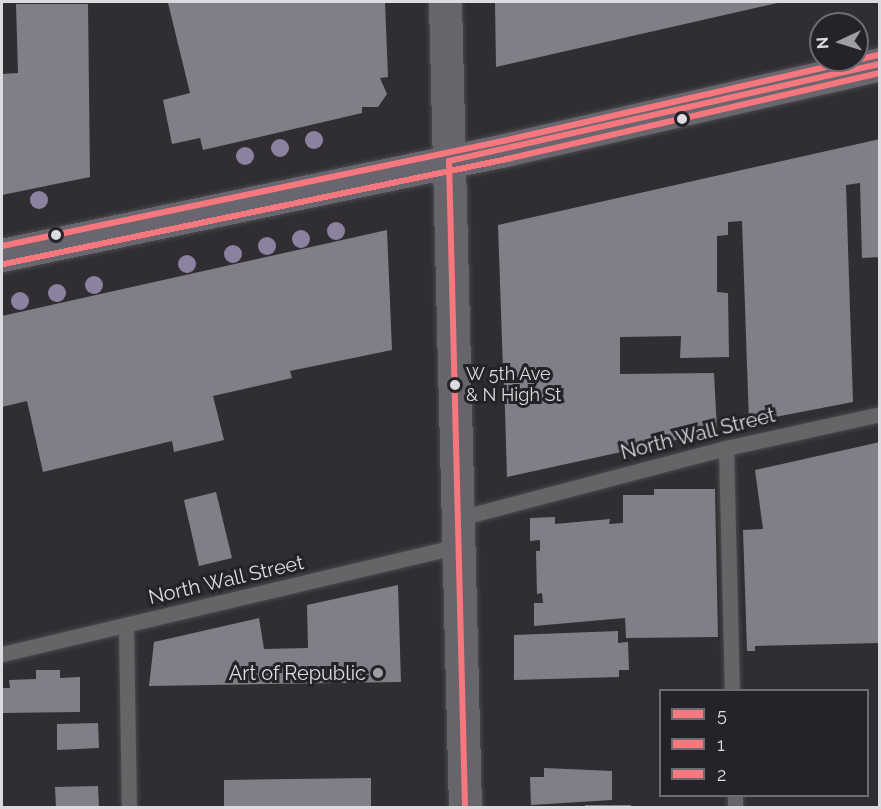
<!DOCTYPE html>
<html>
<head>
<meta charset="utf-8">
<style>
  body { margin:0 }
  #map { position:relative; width:881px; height:809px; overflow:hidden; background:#302e32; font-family:Raleway,sans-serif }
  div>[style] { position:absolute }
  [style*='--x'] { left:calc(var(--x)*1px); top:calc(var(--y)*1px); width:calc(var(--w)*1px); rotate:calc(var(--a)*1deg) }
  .building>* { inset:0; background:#817e87 }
  .roads { filter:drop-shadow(0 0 2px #4c4a4d) drop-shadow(0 0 2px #4c4a4d) }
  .lane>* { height:15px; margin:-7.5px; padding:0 7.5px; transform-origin:7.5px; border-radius:7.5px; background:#656467 }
  .secondary>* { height:33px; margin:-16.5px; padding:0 16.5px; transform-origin:16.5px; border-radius:16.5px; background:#67656b }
  .primary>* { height:33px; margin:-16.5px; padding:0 16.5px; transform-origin:16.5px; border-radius:16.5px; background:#6a666f }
  .bus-1>* { height:6px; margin:-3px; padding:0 3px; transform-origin:3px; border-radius:3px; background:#f7777e }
  .bus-2>* { height:6px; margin:-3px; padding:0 3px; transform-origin:3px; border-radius:3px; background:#f7777e }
  .bus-3>* { height:6px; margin:-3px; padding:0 3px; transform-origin:3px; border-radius:3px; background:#f7777e }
  .trees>* { width:18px; height:18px; margin:-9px; border-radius:50%; background:#8c829f }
  .dots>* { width:16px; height:16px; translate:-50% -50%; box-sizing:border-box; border:3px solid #25222a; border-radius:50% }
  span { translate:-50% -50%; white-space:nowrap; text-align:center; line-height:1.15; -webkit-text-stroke:6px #25222a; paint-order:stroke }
  .bus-label { font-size:18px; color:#dcdbe0 }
  .left { translate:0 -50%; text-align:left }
  .street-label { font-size:20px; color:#dcdbe0 }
  .poi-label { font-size:20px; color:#dcdbe0 }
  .right { translate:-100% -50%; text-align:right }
  .frame { position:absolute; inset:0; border:3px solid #dcdbe0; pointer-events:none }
  .legend { position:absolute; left:659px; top:689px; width:210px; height:108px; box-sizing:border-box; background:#25222a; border:2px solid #6e6c73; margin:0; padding:8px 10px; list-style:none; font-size:18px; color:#dcdbe0 }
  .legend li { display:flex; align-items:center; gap:12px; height:30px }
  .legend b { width:30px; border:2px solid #6e6c73 }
  .north { position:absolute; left:809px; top:12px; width:60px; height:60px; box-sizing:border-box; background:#25222a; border:2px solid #6e6c73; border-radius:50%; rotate:266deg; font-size:16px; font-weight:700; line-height:24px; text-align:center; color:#dcdbe0 }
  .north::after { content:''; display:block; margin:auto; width:21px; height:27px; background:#a09ea3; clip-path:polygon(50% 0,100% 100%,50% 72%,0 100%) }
</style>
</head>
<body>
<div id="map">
  <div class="building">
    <i style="clip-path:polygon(385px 2px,388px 77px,380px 78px,387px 94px,378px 107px,362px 107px,362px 113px,203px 150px,200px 138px,172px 144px,163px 100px,190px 93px,168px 3px)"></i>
    <i style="clip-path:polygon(495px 2px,782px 2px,496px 67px)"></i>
    <i style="clip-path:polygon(16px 4px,88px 4px,90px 177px,2px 195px,2px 74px,18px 73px)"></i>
    <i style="clip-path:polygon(880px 139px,880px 257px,862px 258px,860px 183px,846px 185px,853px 402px,749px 422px,742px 221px,728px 222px,728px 235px,717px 236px,717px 292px,728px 293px,729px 357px,680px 358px,681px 336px,620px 337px,620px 374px,714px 373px,717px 431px,507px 477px,504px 378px,515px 378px,514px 370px,503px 370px,498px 225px)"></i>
    <i style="clip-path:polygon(387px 230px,392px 350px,290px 371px,292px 378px,213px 396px,224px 440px,174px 452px,172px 441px,43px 472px,27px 401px,2px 407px,2px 316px)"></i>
    <i style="clip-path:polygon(880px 442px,880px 643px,755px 646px,755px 651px,747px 651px,743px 530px,763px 529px,755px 470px)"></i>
    <i style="clip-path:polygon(654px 489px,715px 489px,718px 637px,626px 638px,625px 618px,534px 626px,534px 603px,543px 603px,542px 593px,537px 594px,536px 551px,540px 551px,540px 540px,530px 541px,530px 518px,555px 517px,555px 524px,610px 519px,609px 524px,623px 523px,623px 495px,654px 495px)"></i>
    <i style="clip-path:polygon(216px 492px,232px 558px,199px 566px,184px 500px)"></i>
    <i style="clip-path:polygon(398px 585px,401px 682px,149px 686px,154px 642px,259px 618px,264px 649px,308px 648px,307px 605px)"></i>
    <i style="clip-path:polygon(618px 631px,618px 643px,628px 642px,629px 670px,619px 670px,619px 677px,514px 680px,514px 635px)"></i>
    <i style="clip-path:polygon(36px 670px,60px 670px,60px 678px,80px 677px,80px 712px,2px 713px,2px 688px,10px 688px,9px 680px,36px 679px)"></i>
    <i style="clip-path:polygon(98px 723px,99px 748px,57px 750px,57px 724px)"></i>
    <i style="clip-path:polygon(544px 768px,612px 771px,612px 800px,531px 805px,530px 777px,544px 777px)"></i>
    <i style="clip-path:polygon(371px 778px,371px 808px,224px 808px,224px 780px)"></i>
    <i style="clip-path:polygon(98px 786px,99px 808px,56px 808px,55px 787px)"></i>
    <i style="clip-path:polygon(585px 805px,631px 805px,631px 808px,585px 808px)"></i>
  </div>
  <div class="roads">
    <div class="lane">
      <i style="--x:726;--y:448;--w:242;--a:88.6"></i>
      <i style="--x:459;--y:518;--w:276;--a:-14.7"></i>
      <i style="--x:726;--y:448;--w:158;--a:-12.4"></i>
      <i style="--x:126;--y:625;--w:183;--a:89.1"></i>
      <i style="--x:2;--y:654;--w:470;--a:-13.3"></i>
      <i style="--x:735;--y:796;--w:12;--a:90"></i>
    </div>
    <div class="secondary">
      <i style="--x:445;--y:2;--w:806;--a:88.58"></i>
    </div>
    <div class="primary">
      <i style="--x:2;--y:255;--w:514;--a:-11.79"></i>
      <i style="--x:505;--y:150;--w:385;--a:-12.9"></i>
    </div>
  </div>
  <div class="bus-1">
    <i style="--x:449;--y:161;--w:647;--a:88.58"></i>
    <i style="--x:449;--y:161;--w:442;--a:-12.7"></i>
  </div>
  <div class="bus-2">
    <i style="--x:4;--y:264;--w:514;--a:-11.79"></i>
    <i style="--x:507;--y:159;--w:383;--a:-13"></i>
  </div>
  <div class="bus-3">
    <i style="--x:2;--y:246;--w:512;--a:-11.84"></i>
    <i style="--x:503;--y:141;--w:385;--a:-12.9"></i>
  </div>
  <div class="trees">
    <i style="left:314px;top:140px"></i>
    <i style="left:280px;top:148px"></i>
    <i style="left:245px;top:156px"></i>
    <i style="left:39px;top:200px"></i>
    <i style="left:336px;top:231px"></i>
    <i style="left:301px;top:239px"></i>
    <i style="left:267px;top:246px"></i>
    <i style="left:233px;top:254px"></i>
    <i style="left:187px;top:264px"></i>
    <i style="left:94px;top:285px"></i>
    <i style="left:57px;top:293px"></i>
    <i style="left:20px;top:301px"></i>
  </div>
  <div class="dots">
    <i style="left:682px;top:119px;background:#dcdbe0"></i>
    <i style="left:56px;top:235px;background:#dcdbe0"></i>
    <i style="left:455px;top:385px;background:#dcdbe0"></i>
    <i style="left:378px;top:673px;background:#a09ea3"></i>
  </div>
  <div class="bus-label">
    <span class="left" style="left:466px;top:385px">W 5th Ave<br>&amp; N High St</span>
  </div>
  <div class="street-label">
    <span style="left:698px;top:434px;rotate:-14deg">North Wall Street</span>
    <span style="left:226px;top:580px;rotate:-13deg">North Wall Street</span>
  </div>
  <div class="poi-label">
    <span class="right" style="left:366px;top:673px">Art of Republic</span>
  </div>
  <div class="frame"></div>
  <ul class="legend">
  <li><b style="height:8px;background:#f7777e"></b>5</li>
  <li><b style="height:8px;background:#f7777e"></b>1</li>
  <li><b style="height:8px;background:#f7777e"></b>2</li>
  </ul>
  <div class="north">N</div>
</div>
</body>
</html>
